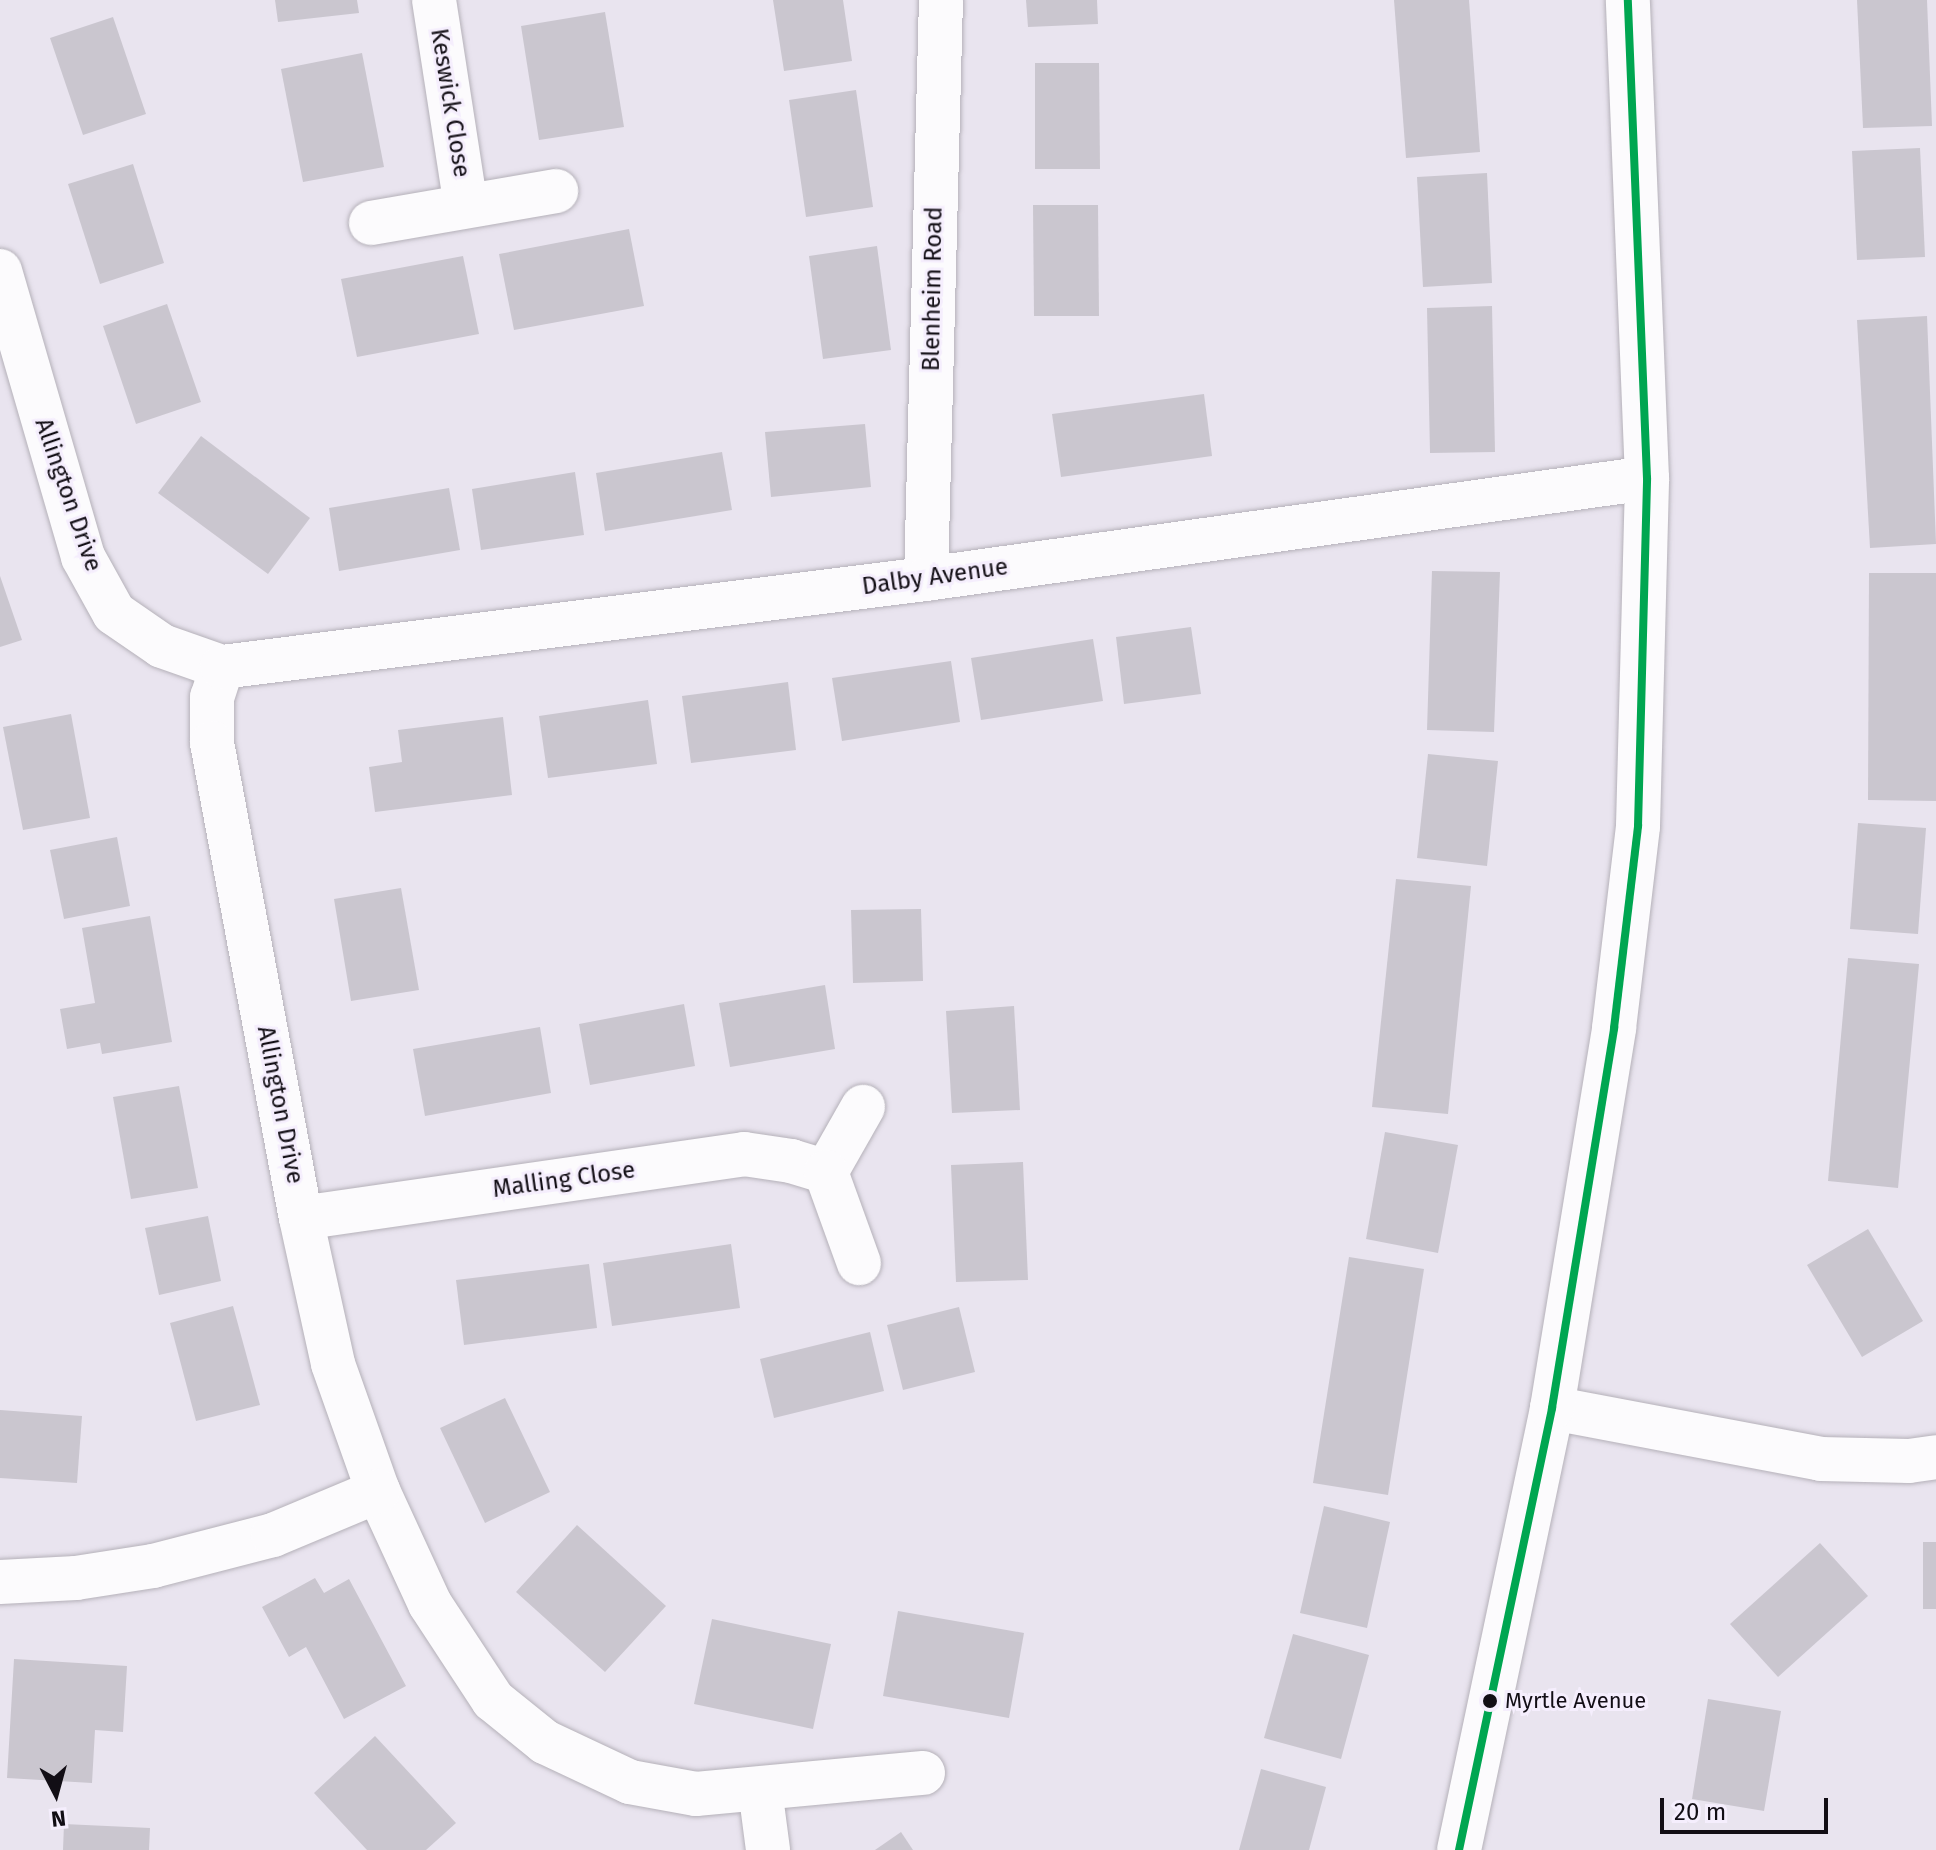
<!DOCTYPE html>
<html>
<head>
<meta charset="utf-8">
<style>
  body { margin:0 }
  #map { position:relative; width:1936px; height:1850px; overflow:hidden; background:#e9e4ef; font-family:"Fira Sans",sans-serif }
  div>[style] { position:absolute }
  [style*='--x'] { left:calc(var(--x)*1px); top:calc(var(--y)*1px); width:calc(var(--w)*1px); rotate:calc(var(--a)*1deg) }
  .building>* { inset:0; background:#cac6cf }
  .roads { filter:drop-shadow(0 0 2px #b5b1b9) drop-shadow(0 0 2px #b5b1b9) }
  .minor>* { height:44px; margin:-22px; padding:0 22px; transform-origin:22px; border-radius:22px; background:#fcfbfd }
  .tertiary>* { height:44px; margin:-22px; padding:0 22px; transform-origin:22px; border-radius:22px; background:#fcfbfd }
  .bus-1>* { height:8px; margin:-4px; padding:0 4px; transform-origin:4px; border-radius:4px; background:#00a651 }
  .dots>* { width:22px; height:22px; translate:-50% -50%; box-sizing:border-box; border:4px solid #f5eefd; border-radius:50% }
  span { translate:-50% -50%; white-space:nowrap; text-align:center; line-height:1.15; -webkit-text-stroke:6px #f5eefd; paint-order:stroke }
  .bus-label { font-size:22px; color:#120e15 }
  .left { translate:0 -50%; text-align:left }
  .street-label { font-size:24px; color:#120e15 }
  .north { position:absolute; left:16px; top:1754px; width:80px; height:80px; -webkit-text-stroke:6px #f5eefd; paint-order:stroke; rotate:174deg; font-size:22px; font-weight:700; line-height:32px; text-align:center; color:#120e15 }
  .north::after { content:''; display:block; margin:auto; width:28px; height:36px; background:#120e15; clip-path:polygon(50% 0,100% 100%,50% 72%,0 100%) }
  .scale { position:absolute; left:1660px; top:1798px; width:168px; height:36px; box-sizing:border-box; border:4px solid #120e15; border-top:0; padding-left:10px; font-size:24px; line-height:28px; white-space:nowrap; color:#120e15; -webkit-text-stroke:6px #f5eefd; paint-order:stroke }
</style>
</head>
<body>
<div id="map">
  <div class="building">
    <i style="clip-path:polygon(275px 0,357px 0,359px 13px,278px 22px)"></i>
    <i style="clip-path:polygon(773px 0,843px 0,852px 61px,784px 71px)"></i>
    <i style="clip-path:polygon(1026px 0,1097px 0,1098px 24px,1028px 27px)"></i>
    <i style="clip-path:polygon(1394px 0,1469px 0,1480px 152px,1406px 158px)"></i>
    <i style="clip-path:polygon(1857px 0,1927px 0,1932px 126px,1863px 128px)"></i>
    <i style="clip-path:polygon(605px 12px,624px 127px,539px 140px,521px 26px)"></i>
    <i style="clip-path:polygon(113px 17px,146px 114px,83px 135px,50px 38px)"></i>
    <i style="clip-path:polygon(362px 53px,384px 167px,303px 182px,281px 69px)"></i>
    <i style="clip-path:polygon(1035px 63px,1099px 63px,1100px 169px,1035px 169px)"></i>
    <i style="clip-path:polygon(856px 90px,873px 207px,806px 217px,789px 100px)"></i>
    <i style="clip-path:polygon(1920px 148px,1925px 257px,1857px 260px,1852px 151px)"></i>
    <i style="clip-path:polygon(133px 164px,164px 263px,100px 284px,68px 184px)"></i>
    <i style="clip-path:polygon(1487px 173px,1492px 283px,1423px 287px,1417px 177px)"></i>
    <i style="clip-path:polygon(1033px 205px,1098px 205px,1099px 316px,1034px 316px)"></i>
    <i style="clip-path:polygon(629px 229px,644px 306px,514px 330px,499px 254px)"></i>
    <i style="clip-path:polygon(877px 246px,891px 350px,823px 359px,809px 256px)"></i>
    <i style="clip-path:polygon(463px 256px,479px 334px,357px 357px,341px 279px)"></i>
    <i style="clip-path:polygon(167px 304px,201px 402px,136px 424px,103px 326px)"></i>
    <i style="clip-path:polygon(1492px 306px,1495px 452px,1430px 453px,1427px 308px)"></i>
    <i style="clip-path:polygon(1927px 316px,1936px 544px,1870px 548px,1857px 320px)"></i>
    <i style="clip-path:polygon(1204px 394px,1212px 456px,1061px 477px,1052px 414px)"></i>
    <i style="clip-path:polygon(865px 424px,871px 487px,771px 497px,765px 432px)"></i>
    <i style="clip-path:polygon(201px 436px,310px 518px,268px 574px,158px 493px)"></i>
    <i style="clip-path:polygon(722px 452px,732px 510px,605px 531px,596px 473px)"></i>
    <i style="clip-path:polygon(575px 472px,584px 535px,481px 550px,472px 489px)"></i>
    <i style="clip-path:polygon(449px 488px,460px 550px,339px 571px,329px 508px)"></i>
    <i style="clip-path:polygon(1432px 571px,1500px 572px,1494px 732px,1427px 730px)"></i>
    <i style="clip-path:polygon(1869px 573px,1936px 573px,1936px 801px,1868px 800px)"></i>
    <i style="clip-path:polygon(0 576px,22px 640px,0 647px)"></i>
    <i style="clip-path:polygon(1191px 627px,1201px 694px,1124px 704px,1116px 637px)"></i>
    <i style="clip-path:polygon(1093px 639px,1103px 701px,981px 720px,971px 658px)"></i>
    <i style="clip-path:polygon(951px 661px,960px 722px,842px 741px,832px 678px)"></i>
    <i style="clip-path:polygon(788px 682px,796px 750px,691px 763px,682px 696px)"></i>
    <i style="clip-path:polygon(648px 700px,657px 764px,548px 778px,539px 716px)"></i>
    <i style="clip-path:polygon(71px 714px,90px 818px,23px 830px,3px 727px)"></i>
    <i style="clip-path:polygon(503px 717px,512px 795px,375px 812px,369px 767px,402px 762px,398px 730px)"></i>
    <i style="clip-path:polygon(1428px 754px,1498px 761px,1487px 866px,1417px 858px)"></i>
    <i style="clip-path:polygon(1858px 823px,1926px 828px,1918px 934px,1850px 929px)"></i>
    <i style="clip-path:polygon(117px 837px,130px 906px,64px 919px,50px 850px)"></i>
    <i style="clip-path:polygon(1396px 879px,1471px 886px,1448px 1114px,1372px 1107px)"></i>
    <i style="clip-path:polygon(401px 888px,419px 990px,351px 1001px,334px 899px)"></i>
    <i style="clip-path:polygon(921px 909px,923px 981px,853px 983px,851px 910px)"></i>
    <i style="clip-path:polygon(150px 916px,172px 1042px,102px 1054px,100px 1043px,67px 1049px,60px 1009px,95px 1003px,82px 928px)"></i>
    <i style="clip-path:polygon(1848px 958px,1919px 964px,1898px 1188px,1828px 1181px)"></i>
    <i style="clip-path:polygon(825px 985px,835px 1049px,730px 1067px,719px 1003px)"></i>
    <i style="clip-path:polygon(684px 1004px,695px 1066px,590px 1085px,579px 1024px)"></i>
    <i style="clip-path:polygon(1014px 1006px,1020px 1110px,952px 1113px,946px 1011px)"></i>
    <i style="clip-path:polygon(540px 1027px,551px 1093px,425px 1116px,413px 1049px)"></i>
    <i style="clip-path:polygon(179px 1086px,198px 1188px,131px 1199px,113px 1097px)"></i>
    <i style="clip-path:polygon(1385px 1132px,1458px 1145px,1438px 1253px,1366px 1239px)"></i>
    <i style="clip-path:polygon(1023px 1162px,1028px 1280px,956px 1282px,951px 1165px)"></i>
    <i style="clip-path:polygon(208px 1216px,221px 1281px,159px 1295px,145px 1228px)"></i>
    <i style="clip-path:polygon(1868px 1229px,1923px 1321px,1862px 1357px,1807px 1265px)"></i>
    <i style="clip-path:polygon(731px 1244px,740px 1308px,612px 1326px,603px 1263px)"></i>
    <i style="clip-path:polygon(1349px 1257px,1424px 1269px,1388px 1495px,1313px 1483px)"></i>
    <i style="clip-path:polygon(589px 1264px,597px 1328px,464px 1345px,456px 1280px)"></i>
    <i style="clip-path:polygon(233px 1306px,260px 1405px,196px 1421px,170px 1323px)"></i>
    <i style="clip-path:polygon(959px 1307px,975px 1372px,903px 1390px,887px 1325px)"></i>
    <i style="clip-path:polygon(870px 1332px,884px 1391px,774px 1418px,760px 1359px)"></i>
    <i style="clip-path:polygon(505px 1398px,550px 1492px,485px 1523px,440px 1428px)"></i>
    <i style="clip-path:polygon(0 1410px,82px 1416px,77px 1483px,0 1478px)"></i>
    <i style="clip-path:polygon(1324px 1506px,1390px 1522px,1367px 1628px,1300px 1613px)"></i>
    <i style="clip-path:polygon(577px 1525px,666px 1606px,605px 1672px,516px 1592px)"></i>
    <i style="clip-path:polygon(1923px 1542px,1936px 1542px,1936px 1609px,1923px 1609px)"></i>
    <i style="clip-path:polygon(1820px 1543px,1868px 1596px,1778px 1677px,1730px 1624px)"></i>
    <i style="clip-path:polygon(315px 1578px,324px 1593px,349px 1579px,406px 1686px,344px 1719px,306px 1647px,289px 1657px,262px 1607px)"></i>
    <i style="clip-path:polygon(898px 1611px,1024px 1633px,1009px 1718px,883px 1696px)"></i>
    <i style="clip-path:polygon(712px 1619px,831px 1644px,813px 1729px,694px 1704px)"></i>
    <i style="clip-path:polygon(1293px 1634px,1369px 1655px,1341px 1759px,1264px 1738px)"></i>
    <i style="clip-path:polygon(14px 1659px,127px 1666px,123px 1732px,95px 1730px,92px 1783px,7px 1778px)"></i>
    <i style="clip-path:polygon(1708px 1699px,1781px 1711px,1764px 1811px,1692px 1799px)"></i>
    <i style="clip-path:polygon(375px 1736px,456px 1823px,426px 1850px,367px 1850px,314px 1793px)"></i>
    <i style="clip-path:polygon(1261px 1769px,1326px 1787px,1309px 1850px,1239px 1850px)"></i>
    <i style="clip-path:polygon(64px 1824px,150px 1828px,149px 1850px,63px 1850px)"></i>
    <i style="clip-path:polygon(901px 1832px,913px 1850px,875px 1850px)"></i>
  </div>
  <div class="roads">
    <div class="minor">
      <i style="--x:434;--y:0;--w:208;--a:81.2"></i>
      <i style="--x:371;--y:223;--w:188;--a:-9.8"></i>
      <i style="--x:0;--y:271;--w:298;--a:73.8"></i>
      <i style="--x:83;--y:557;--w:64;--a:61"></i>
      <i style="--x:114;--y:613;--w:58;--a:34.5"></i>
      <i style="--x:162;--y:646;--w:64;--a:19.3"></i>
      <i style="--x:222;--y:667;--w:32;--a:108"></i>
      <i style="--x:212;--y:697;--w:46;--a:90"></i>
      <i style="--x:212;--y:743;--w:483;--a:79.4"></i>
      <i style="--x:301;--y:1218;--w:149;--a:77.6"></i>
      <i style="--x:333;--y:1364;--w:135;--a:70.5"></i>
      <i style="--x:378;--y:1491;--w:124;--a:65.3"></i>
      <i style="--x:430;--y:1604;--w:115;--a:56.7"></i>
      <i style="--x:493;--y:1700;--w:67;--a:38.9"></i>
      <i style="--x:545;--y:1742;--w:94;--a:25.2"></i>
      <i style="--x:630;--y:1782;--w:67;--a:10.3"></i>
      <i style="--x:696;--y:1794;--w:228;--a:-5.3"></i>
      <i style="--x:926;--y:579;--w:579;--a:-88.52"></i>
      <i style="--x:222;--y:667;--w:709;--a:-7.13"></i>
      <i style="--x:926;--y:579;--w:728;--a:-7.97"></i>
      <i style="--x:826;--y:1172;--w:75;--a:-60.4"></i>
      <i style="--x:301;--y:1218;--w:448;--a:-8.2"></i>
      <i style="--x:744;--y:1154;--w:48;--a:8.5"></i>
      <i style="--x:791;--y:1161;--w:37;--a:17"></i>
      <i style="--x:826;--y:1172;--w:97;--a:70.1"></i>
      <i style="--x:1552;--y:1408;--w:274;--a:10.7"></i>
      <i style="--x:1821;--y:1459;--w:88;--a:1.3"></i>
      <i style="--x:1909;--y:1461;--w:27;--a:-8"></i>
      <i style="--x:0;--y:1582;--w:76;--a:-3"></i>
      <i style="--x:76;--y:1578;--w:78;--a:-8.9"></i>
      <i style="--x:153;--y:1566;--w:124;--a:-14.5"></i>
      <i style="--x:273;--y:1535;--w:114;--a:-22.7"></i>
      <i style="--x:760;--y:1789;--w:62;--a:82.5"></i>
    </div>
    <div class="tertiary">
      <i style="--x:1459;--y:1850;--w:452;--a:-78.1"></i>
      <i style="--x:1552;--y:1408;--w:385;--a:-80.7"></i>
      <i style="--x:1614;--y:1028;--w:203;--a:-83.2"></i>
      <i style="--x:1638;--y:826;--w:348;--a:-88.5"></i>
      <i style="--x:1647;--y:478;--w:478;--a:-92.3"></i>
    </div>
  </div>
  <div class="bus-1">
    <i style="--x:1459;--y:1850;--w:452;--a:-78.1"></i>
    <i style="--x:1552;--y:1408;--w:385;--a:-80.7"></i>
    <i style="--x:1614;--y:1028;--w:203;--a:-83.2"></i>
    <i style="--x:1638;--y:826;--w:348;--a:-88.5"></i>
    <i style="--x:1647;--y:478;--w:478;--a:-92.3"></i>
  </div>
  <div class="dots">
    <i style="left:1490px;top:1701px;background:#120e15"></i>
  </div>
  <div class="bus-label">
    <span class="left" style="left:1505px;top:1701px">Myrtle Avenue</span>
  </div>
  <div class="street-label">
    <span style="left:450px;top:103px;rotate:81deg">Keswick Close</span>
    <span style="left:933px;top:289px;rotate:-89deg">Blenheim Road</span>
    <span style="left:68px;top:495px;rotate:71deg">Allington Drive</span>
    <span style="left:935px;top:577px;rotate:-8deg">Dalby Avenue</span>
    <span style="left:280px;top:1105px;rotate:79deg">Allington Drive</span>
    <span style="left:564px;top:1180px;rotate:-8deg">Malling Close</span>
  </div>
  <div class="north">N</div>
  <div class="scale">20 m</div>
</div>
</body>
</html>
